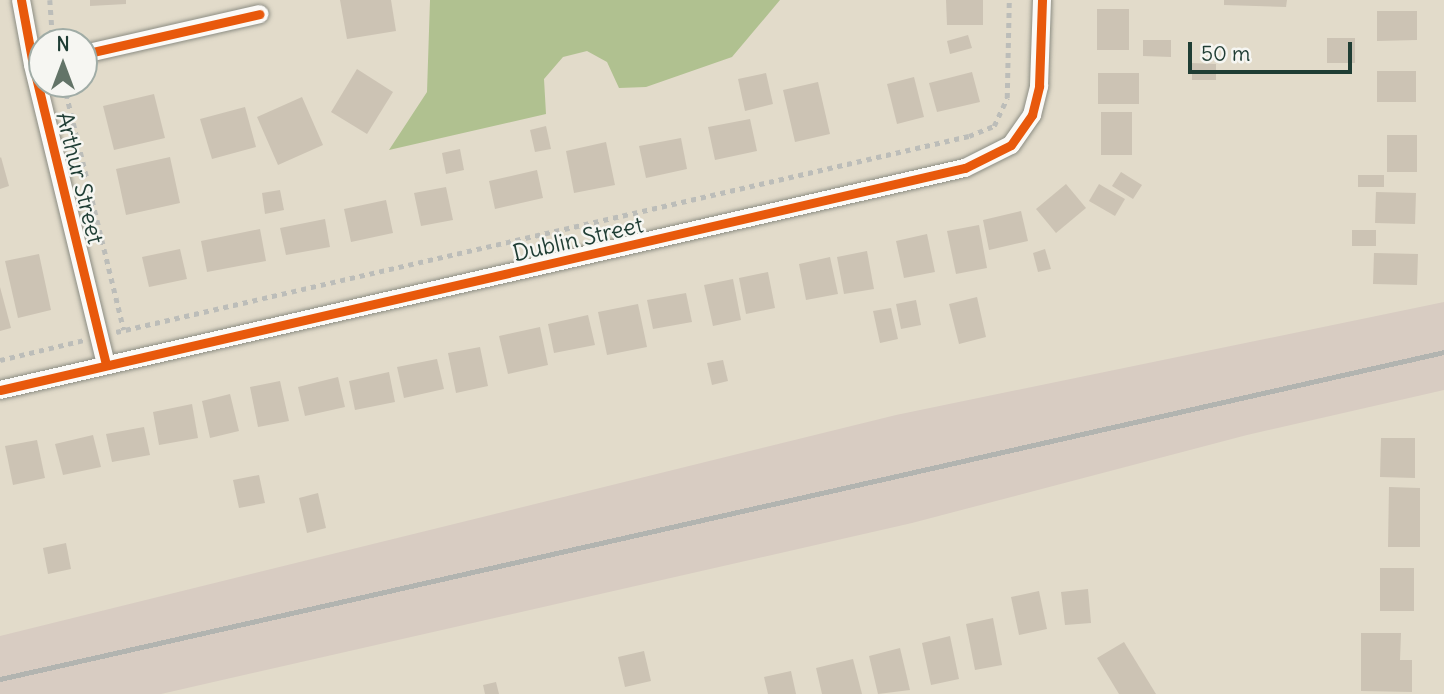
<!DOCTYPE html>
<html>
<head>
<meta charset="utf-8">
<style>
  body { margin:0 }
  #map { position:relative; width:1444px; height:694px; overflow:hidden; background:#e2dbca; font-family:Delius,sans-serif }
  div>[style] { position:absolute }
  [style*='--x'] { left:calc(var(--x)*1px); top:calc(var(--y)*1px); width:calc(var(--w)*1px); rotate:calc(var(--a)*1deg) }
  .industrial>* { inset:0; background:#d8ccc2 }
  .forest>* { inset:0; background:#b0c190 }
  .building>* { inset:0; background:#ccc3b4 }
  .path>* { height:4.5px; margin-top:-2.25px; transform-origin:0; background:repeating-linear-gradient(90deg,#bcbdb9 0 5px,transparent 0 10px) }
  .roads { filter:drop-shadow(0 0 2px #8c8d83) drop-shadow(0 0 2px #8c8d83) }
  .street>* { height:18px; margin:-9px; padding:0 9px; transform-origin:9px; border-radius:9px; background:#fbfaf7 }
  .rail>* { height:5px; margin:-2.5px; padding:0 2.5px; transform-origin:2.5px; border-radius:2.5px; background:#b2b4b0 }
  .cycleway>* { height:9px; margin:-4.5px; padding:0 4.5px; transform-origin:4.5px; border-radius:4.5px; background:#e8590c }
  span { translate:-50% -50%; white-space:nowrap; text-align:center; line-height:1.15; -webkit-text-stroke:5px #f6f6f2; paint-order:stroke }
  .street-label { font-size:23px; color:#1f3d34 }
  .north { position:absolute; left:28px; top:28px; width:70px; height:70px; box-sizing:border-box; background:#f6f6f2; border:2px solid #a0aca6; border-radius:50%; rotate:0deg; font-size:19px; font-weight:700; line-height:28px; text-align:center; color:#1f3d34 }
  .north::after { content:''; display:block; margin:auto; width:24px; height:32px; background:#637468; clip-path:polygon(50% 0,100% 100%,50% 72%,0 100%) }
  .scale { position:absolute; left:1188px; top:42px; width:164px; height:32px; box-sizing:border-box; border:4px solid #1f3d34; border-top:0; padding-left:9px; font-size:21px; line-height:24px; white-space:nowrap; color:#1f3d34; -webkit-text-stroke:5px #f6f6f2; paint-order:stroke }
</style>
</head>
<body>
<div id="map">
  <div class="industrial">
    <i style="clip-path:polygon(1444px 302px,1444px 390px,1247px 435px,912px 523px,161px 694px,0 694px,0 636px,896px 415px)"></i>
  </div>
  <div class="forest">
    <i style="clip-path:polygon(430px 0,780px 0,732px 57px,646px 87px,619px 88px,607px 62px,587px 51px,563px 57px,544px 79px,546px 114px,389px 150px,427px 92px)"></i>
  </div>
  <div class="building">
    <i style="clip-path:polygon(90px 0,126px 0,126px 4px,90px 6px)"></i>
    <i style="clip-path:polygon(340px 0,391px 0,396px 31px,347px 39px)"></i>
    <i style="clip-path:polygon(946px 0,983px 0,983px 25px,947px 25px)"></i>
    <i style="clip-path:polygon(1224px 0,1287px 0,1286px 7px,1224px 5px)"></i>
    <i style="clip-path:polygon(1097px 9px,1129px 9px,1129px 50px,1097px 50px)"></i>
    <i style="clip-path:polygon(1377px 11px,1417px 11px,1417px 40px,1377px 41px)"></i>
    <i style="clip-path:polygon(968px 35px,972px 48px,950px 54px,947px 41px)"></i>
    <i style="clip-path:polygon(1327px 38px,1355px 38px,1355px 63px,1327px 63px)"></i>
    <i style="clip-path:polygon(1143px 40px,1171px 40px,1171px 57px,1143px 56px)"></i>
    <i style="clip-path:polygon(1192px 63px,1216px 64px,1216px 80px,1192px 80px)"></i>
    <i style="clip-path:polygon(357px 69px,393px 92px,367px 134px,331px 112px)"></i>
    <i style="clip-path:polygon(1377px 71px,1416px 71px,1416px 102px,1377px 102px)"></i>
    <i style="clip-path:polygon(972px 72px,980px 102px,937px 112px,929px 83px)"></i>
    <i style="clip-path:polygon(766px 73px,773px 104px,745px 111px,738px 79px)"></i>
    <i style="clip-path:polygon(1098px 73px,1139px 73px,1139px 104px,1098px 104px)"></i>
    <i style="clip-path:polygon(914px 77px,924px 117px,897px 124px,887px 84px)"></i>
    <i style="clip-path:polygon(818px 82px,830px 134px,795px 142px,783px 90px)"></i>
    <i style="clip-path:polygon(154px 94px,165px 138px,114px 150px,103px 106px)"></i>
    <i style="clip-path:polygon(302px 97px,323px 145px,278px 165px,257px 117px)"></i>
    <i style="clip-path:polygon(245px 107px,256px 147px,212px 159px,200px 119px)"></i>
    <i style="clip-path:polygon(1101px 112px,1132px 112px,1132px 155px,1101px 155px)"></i>
    <i style="clip-path:polygon(750px 119px,757px 151px,715px 160px,708px 127px)"></i>
    <i style="clip-path:polygon(546px 126px,551px 149px,535px 152px,530px 130px)"></i>
    <i style="clip-path:polygon(1387px 135px,1417px 135px,1417px 172px,1387px 172px)"></i>
    <i style="clip-path:polygon(681px 138px,687px 169px,646px 178px,639px 146px)"></i>
    <i style="clip-path:polygon(606px 142px,615px 185px,574px 193px,566px 151px)"></i>
    <i style="clip-path:polygon(460px 149px,464px 170px,446px 174px,442px 153px)"></i>
    <i style="clip-path:polygon(1px 157px,9px 186px,0 189px,0 158px)"></i>
    <i style="clip-path:polygon(170px 157px,180px 203px,126px 215px,116px 169px)"></i>
    <i style="clip-path:polygon(537px 170px,543px 198px,495px 209px,489px 181px)"></i>
    <i style="clip-path:polygon(1121px 172px,1142px 185px,1133px 199px,1112px 186px)"></i>
    <i style="clip-path:polygon(1358px 175px,1384px 175px,1384px 187px,1358px 187px)"></i>
    <i style="clip-path:polygon(1066px 184px,1086px 208px,1056px 233px,1036px 209px)"></i>
    <i style="clip-path:polygon(1099px 184px,1125px 199px,1115px 216px,1089px 201px)"></i>
    <i style="clip-path:polygon(446px 187px,453px 220px,421px 226px,414px 193px)"></i>
    <i style="clip-path:polygon(280px 190px,284px 210px,265px 214px,262px 193px)"></i>
    <i style="clip-path:polygon(1376px 192px,1416px 193px,1415px 224px,1375px 223px)"></i>
    <i style="clip-path:polygon(386px 200px,393px 233px,351px 242px,344px 209px)"></i>
    <i style="clip-path:polygon(1021px 211px,1028px 241px,989px 250px,983px 220px)"></i>
    <i style="clip-path:polygon(325px 219px,330px 247px,286px 255px,280px 228px)"></i>
    <i style="clip-path:polygon(979px 225px,987px 268px,956px 274px,947px 231px)"></i>
    <i style="clip-path:polygon(260px 229px,266px 261px,207px 272px,201px 241px)"></i>
    <i style="clip-path:polygon(1352px 230px,1376px 230px,1376px 246px,1352px 246px)"></i>
    <i style="clip-path:polygon(927px 234px,935px 272px,904px 278px,896px 241px)"></i>
    <i style="clip-path:polygon(180px 249px,187px 279px,149px 287px,142px 257px)"></i>
    <i style="clip-path:polygon(1045px 249px,1051px 269px,1038px 272px,1033px 253px)"></i>
    <i style="clip-path:polygon(867px 251px,874px 289px,844px 294px,837px 257px)"></i>
    <i style="clip-path:polygon(1374px 253px,1418px 254px,1417px 285px,1373px 284px)"></i>
    <i style="clip-path:polygon(39px 254px,51px 310px,18px 318px,5px 261px)"></i>
    <i style="clip-path:polygon(830px 257px,838px 294px,806px 300px,799px 264px)"></i>
    <i style="clip-path:polygon(768px 272px,775px 308px,746px 314px,739px 278px)"></i>
    <i style="clip-path:polygon(733px 279px,741px 320px,713px 326px,704px 285px)"></i>
    <i style="clip-path:polygon(0 287px,11px 328px,0 331px)"></i>
    <i style="clip-path:polygon(686px 293px,692px 322px,653px 329px,647px 300px)"></i>
    <i style="clip-path:polygon(977px 297px,986px 337px,959px 344px,949px 304px)"></i>
    <i style="clip-path:polygon(916px 300px,921px 325px,901px 329px,896px 304px)"></i>
    <i style="clip-path:polygon(638px 304px,647px 347px,607px 355px,598px 312px)"></i>
    <i style="clip-path:polygon(891px 308px,898px 339px,880px 343px,873px 311px)"></i>
    <i style="clip-path:polygon(588px 315px,595px 345px,554px 353px,548px 324px)"></i>
    <i style="clip-path:polygon(540px 327px,548px 365px,508px 374px,499px 336px)"></i>
    <i style="clip-path:polygon(480px 347px,488px 386px,456px 393px,448px 353px)"></i>
    <i style="clip-path:polygon(437px 359px,444px 389px,404px 398px,397px 367px)"></i>
    <i style="clip-path:polygon(723px 360px,728px 381px,712px 385px,707px 363px)"></i>
    <i style="clip-path:polygon(389px 372px,395px 402px,355px 410px,349px 381px)"></i>
    <i style="clip-path:polygon(338px 377px,345px 407px,305px 416px,298px 387px)"></i>
    <i style="clip-path:polygon(280px 381px,289px 421px,258px 427px,250px 387px)"></i>
    <i style="clip-path:polygon(230px 394px,239px 431px,210px 438px,202px 401px)"></i>
    <i style="clip-path:polygon(192px 404px,198px 438px,159px 445px,153px 412px)"></i>
    <i style="clip-path:polygon(144px 427px,150px 455px,112px 462px,106px 434px)"></i>
    <i style="clip-path:polygon(93px 435px,101px 467px,63px 475px,55px 444px)"></i>
    <i style="clip-path:polygon(1381px 438px,1415px 438px,1415px 478px,1380px 477px)"></i>
    <i style="clip-path:polygon(37px 440px,45px 478px,13px 485px,5px 446px)"></i>
    <i style="clip-path:polygon(259px 475px,265px 503px,239px 508px,233px 480px)"></i>
    <i style="clip-path:polygon(1389px 487px,1420px 488px,1420px 547px,1388px 547px)"></i>
    <i style="clip-path:polygon(318px 493px,326px 528px,307px 533px,299px 498px)"></i>
    <i style="clip-path:polygon(66px 543px,71px 569px,48px 574px,43px 548px)"></i>
    <i style="clip-path:polygon(1380px 568px,1414px 568px,1414px 611px,1380px 611px)"></i>
    <i style="clip-path:polygon(1088px 589px,1091px 623px,1065px 625px,1061px 592px)"></i>
    <i style="clip-path:polygon(1039px 591px,1047px 629px,1019px 635px,1011px 597px)"></i>
    <i style="clip-path:polygon(993px 618px,1002px 665px,975px 670px,966px 624px)"></i>
    <i style="clip-path:polygon(1361px 633px,1401px 633px,1400px 660px,1412px 660px,1412px 692px,1361px 691px)"></i>
    <i style="clip-path:polygon(950px 636px,959px 679px,931px 685px,922px 643px)"></i>
    <i style="clip-path:polygon(1124px 642px,1156px 694px,1119px 694px,1097px 658px)"></i>
    <i style="clip-path:polygon(900px 648px,910px 690px,878px 694px,869px 656px)"></i>
    <i style="clip-path:polygon(644px 651px,651px 681px,625px 687px,618px 657px)"></i>
    <i style="clip-path:polygon(853px 659px,862px 694px,822px 694px,816px 668px)"></i>
    <i style="clip-path:polygon(791px 671px,796px 694px,768px 694px,764px 677px)"></i>
    <i style="clip-path:polygon(496px 682px,499px 694px,485px 694px,483px 685px)"></i>
  </div>
  <div class="path">
    <i style="--x:50;--y:0;--w:42;--a:85.9"></i>
    <i style="--x:64;--y:84;--w:253;--a:76.3"></i>
    <i style="--x:116;--y:332;--w:875;--a:-12.94"></i>
    <i style="--x:969;--y:136;--w:27;--a:-22"></i>
    <i style="--x:994;--y:126;--w:31;--a:-65"></i>
    <i style="--x:1007;--y:98;--w:98;--a:-88.8"></i>
    <i style="--x:0;--y:360;--w:86;--a:-13.4"></i>
  </div>
  <div class="roads">
    <div class="street">
      <i style="--x:21;--y:0;--w:66;--a:79.5"></i>
      <i style="--x:33;--y:65;--w:308;--a:76.3"></i>
      <i style="--x:84;--y:54;--w:180;--a:-12.8"></i>
      <i style="--x:0;--y:390;--w:990;--a:-12.96"></i>
      <i style="--x:965;--y:168;--w:51;--a:-26.6"></i>
      <i style="--x:1011;--y:145;--w:37;--a:-55"></i>
      <i style="--x:1032;--y:115;--w:30;--a:-76"></i>
      <i style="--x:1039;--y:86;--w:86;--a:-88"></i>
    </div>
  </div>
  <div class="rail">
    <i style="--x:0;--y:679;--w:1481;--a:-12.76"></i>
  </div>
  <div class="cycleway">
    <i style="--x:21;--y:0;--w:66;--a:79.5"></i>
    <i style="--x:33;--y:65;--w:308;--a:76.3"></i>
    <i style="--x:84;--y:54;--w:180;--a:-12.8"></i>
    <i style="--x:0;--y:390;--w:990;--a:-12.96"></i>
    <i style="--x:965;--y:168;--w:51;--a:-26.6"></i>
    <i style="--x:1011;--y:145;--w:37;--a:-55"></i>
    <i style="--x:1032;--y:115;--w:30;--a:-76"></i>
    <i style="--x:1039;--y:86;--w:86;--a:-88"></i>
  </div>
  <div class="street-label">
    <span style="left:80px;top:178px;rotate:76deg">Arthur Street</span>
    <span style="left:578px;top:239px;rotate:-13deg">Dublin Street</span>
  </div>
  <div class="north">N</div>
  <div class="scale">50 m</div>
</div>
</body>
</html>
